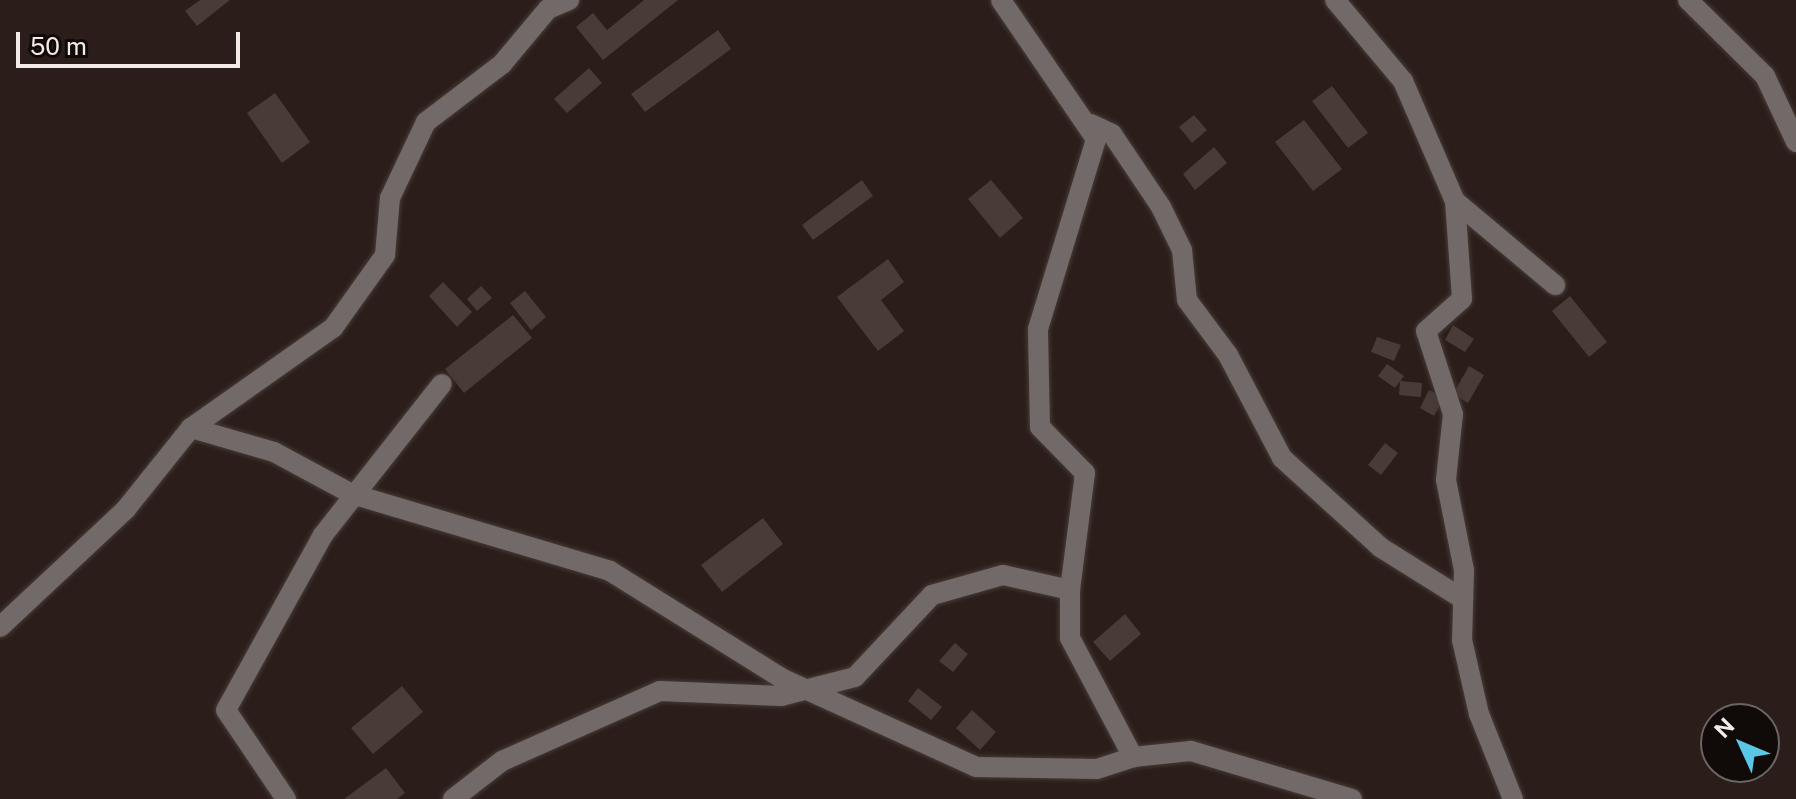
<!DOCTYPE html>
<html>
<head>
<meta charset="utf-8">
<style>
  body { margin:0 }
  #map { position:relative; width:1796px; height:799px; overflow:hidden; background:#2b1e1a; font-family:"Public Sans",sans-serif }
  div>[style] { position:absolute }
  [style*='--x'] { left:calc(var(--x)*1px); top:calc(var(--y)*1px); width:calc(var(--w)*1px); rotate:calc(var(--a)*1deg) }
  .building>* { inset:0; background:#493b36 }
  .roads { filter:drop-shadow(0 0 2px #473b37) drop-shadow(0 0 2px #473b37) }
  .minor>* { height:20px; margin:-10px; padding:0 10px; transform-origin:10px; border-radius:10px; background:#726a68 }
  span { translate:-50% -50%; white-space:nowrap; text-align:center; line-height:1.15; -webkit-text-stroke:6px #100a08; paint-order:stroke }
  .north { position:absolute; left:1700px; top:703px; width:80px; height:80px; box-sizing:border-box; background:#100a08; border:2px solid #6b6462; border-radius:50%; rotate:314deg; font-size:22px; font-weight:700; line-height:32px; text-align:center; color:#f4ebe8 }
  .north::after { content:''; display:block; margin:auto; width:28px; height:36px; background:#5bc7e7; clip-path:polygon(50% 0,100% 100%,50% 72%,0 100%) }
  .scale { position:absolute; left:16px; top:32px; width:224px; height:36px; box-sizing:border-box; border:4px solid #f4ebe8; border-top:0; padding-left:10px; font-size:24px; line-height:28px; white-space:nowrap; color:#f4ebe8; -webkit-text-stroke:6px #100a08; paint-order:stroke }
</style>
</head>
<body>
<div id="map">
  <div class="building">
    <i style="clip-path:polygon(200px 0,230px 0,197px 26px,185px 11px)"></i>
    <i style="clip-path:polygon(644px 0,678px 0,603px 60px,576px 27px,593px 13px,607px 30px)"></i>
    <i style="clip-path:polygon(718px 30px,731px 49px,645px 112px,631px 94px)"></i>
    <i style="clip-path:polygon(589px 68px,602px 83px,567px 113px,554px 99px)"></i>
    <i style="clip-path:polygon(1332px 86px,1368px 133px,1348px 148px,1312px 101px)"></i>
    <i style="clip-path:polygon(275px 93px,310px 142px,282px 163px,247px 113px)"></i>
    <i style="clip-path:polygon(1194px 115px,1207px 130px,1192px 143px,1179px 127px)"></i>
    <i style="clip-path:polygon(1304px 120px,1342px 169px,1313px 191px,1275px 142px)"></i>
    <i style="clip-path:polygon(1214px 147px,1227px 163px,1195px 190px,1183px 174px)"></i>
    <i style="clip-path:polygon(862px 180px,873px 196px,813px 240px,802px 225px)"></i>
    <i style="clip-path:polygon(991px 180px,1023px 218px,1000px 238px,968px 199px)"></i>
    <i style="clip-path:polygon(888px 259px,904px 282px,881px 300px,904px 331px,878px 351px,837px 297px)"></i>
    <i style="clip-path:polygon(443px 282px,472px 312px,457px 327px,429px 296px)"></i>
    <i style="clip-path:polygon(481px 286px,492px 298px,477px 311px,467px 299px)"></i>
    <i style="clip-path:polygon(525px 291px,546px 317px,531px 330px,510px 303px)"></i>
    <i style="clip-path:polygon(1570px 296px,1607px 342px,1589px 357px,1552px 311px)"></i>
    <i style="clip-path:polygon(513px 315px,532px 338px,464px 393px,445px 369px)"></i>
    <i style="clip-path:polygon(1453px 325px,1474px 339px,1465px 352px,1445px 340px)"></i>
    <i style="clip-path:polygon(1377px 337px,1401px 345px,1394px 361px,1371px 352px)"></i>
    <i style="clip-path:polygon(1387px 364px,1404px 376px,1395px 388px,1378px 376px)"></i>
    <i style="clip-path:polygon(1469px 366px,1484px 375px,1468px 403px,1453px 394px)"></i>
    <i style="clip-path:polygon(1400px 381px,1422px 383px,1421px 397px,1399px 395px)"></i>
    <i style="clip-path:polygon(1429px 390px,1444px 398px,1434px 416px,1420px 408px)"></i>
    <i style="clip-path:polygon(1385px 443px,1398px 453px,1381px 475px,1368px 465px)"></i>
    <i style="clip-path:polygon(763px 518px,783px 544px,722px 592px,701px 565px)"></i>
    <i style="clip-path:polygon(1125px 614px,1141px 634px,1110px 661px,1093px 642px)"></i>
    <i style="clip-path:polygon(955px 643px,968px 654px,953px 672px,939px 661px)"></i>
    <i style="clip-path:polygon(402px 686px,423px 712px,373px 754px,351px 728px)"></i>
    <i style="clip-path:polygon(918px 688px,942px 707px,931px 720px,908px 701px)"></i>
    <i style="clip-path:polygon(972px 710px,996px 732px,980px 750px,956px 728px)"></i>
    <i style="clip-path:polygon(386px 768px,405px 793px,397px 799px,344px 799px)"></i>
  </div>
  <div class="roads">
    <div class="minor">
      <i style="--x:1335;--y:0;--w:106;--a:50"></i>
      <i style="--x:1403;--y:81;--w:131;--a:66.6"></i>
      <i style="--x:1455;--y:201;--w:98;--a:85.9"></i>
      <i style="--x:1462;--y:299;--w:48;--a:138.4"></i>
      <i style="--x:1426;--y:331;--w:87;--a:72"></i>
      <i style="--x:1453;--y:414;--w:66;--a:96.1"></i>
      <i style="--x:1446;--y:480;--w:92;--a:78.7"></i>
      <i style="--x:1464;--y:570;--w:70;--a:91.6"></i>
      <i style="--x:1462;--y:640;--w:76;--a:77.1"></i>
      <i style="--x:1479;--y:714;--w:92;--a:68.2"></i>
      <i style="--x:1688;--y:0;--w:108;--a:44.6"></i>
      <i style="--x:1765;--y:76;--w:73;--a:64.8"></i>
      <i style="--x:1091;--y:124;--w:23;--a:25"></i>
      <i style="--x:1112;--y:134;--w:88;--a:56.1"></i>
      <i style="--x:1161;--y:207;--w:48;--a:64"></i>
      <i style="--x:1182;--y:250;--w:50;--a:84.3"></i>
      <i style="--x:1187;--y:300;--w:69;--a:53.3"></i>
      <i style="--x:1228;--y:355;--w:116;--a:62.3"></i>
      <i style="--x:1282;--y:458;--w:132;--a:42.2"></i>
      <i style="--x:1380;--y:547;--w:98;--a:32.1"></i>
      <i style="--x:1455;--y:201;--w:131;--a:40"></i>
      <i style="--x:191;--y:428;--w:86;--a:16.1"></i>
      <i style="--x:274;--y:452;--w:89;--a:28.3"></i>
      <i style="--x:352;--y:494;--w:269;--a:16.6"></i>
      <i style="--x:610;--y:571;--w:202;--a:32"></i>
      <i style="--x:781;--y:678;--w:214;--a:24.5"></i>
      <i style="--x:976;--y:767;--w:121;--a:0.9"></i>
      <i style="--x:1097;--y:769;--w:38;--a:-18"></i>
      <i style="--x:1070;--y:590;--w:48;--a:90"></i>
      <i style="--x:1070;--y:638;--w:135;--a:62.1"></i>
      <i style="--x:1133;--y:757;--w:58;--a:-5.9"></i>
      <i style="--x:1191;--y:751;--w:168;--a:16.6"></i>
      <i style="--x:0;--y:627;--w:173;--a:-43.1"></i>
      <i style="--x:126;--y:509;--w:104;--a:-51.3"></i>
      <i style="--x:191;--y:428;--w:174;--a:-35.2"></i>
      <i style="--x:333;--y:328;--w:90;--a:-54.5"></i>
      <i style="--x:385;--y:255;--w:57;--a:-85"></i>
      <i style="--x:390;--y:198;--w:84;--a:-64.7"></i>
      <i style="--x:426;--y:122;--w:96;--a:-37.3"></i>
      <i style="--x:502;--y:64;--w:72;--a:-50.1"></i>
      <i style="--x:548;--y:9;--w:23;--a:-23"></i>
      <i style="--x:286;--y:799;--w:107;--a:-124"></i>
      <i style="--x:226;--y:710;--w:200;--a:-61"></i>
      <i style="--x:323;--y:535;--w:192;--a:-51.8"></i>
      <i style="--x:453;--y:799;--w:62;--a:-37.8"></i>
      <i style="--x:502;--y:761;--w:173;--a:-23.9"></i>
      <i style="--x:660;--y:691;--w:121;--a:2.4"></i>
      <i style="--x:781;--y:696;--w:76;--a:-14.4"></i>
      <i style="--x:855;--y:677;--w:112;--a:-46.8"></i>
      <i style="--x:932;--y:595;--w:74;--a:-15.7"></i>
      <i style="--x:1003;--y:575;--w:69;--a:12.6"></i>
      <i style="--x:1070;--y:590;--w:118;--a:-82.7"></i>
      <i style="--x:1085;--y:473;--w:64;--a:-134.4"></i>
      <i style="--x:1040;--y:427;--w:98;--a:-91.2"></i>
      <i style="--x:1038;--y:329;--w:199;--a:-73"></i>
      <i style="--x:1096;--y:139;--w:168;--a:-124.4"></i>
    </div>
  </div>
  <div class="north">N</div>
  <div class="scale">50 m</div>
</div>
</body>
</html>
